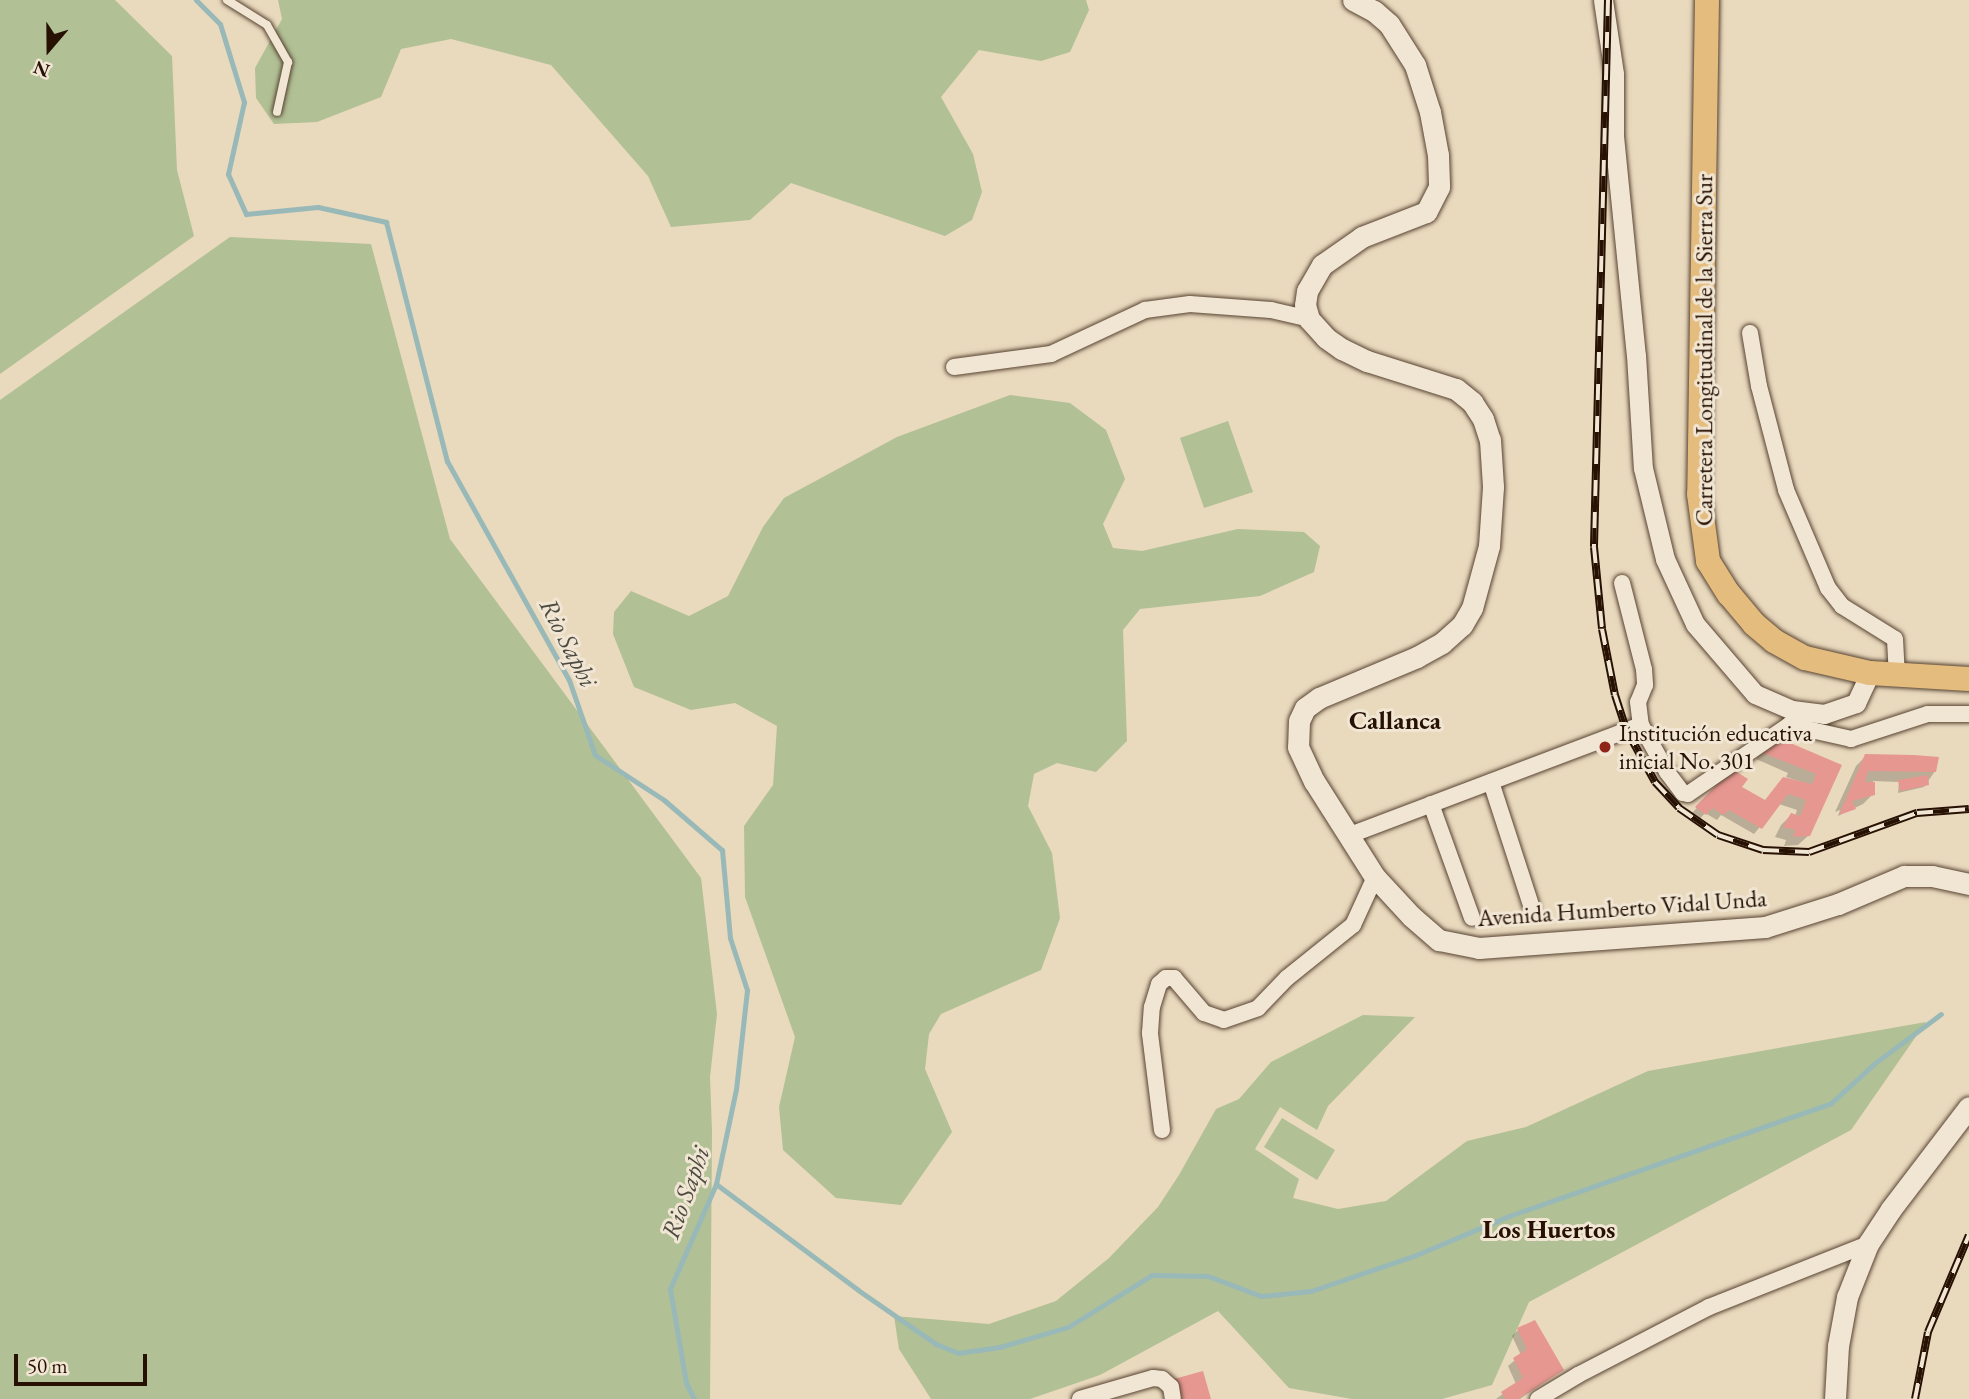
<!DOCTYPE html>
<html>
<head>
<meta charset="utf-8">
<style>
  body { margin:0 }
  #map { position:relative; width:1969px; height:1399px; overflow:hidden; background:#e9d9bd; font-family:"EB Garamond",serif }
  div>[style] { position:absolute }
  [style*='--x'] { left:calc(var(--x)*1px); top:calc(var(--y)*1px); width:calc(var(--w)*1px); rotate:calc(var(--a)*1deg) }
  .green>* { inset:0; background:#b1c095 }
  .shadow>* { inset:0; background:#0003 }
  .stream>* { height:5px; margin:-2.5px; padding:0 2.5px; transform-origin:2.5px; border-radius:2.5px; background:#99b9b8 }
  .building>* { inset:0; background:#e59790 }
  .roads { filter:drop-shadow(0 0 2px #574332) drop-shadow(0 0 2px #574332) }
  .service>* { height:8px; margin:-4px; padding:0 4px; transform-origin:4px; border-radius:4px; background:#f1e6d4 }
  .minor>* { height:16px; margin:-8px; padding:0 8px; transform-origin:8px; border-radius:8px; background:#f1e6d4 }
  .tertiary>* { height:19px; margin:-9.5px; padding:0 9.5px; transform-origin:9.5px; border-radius:9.5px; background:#f1e6d4 }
  .secondary>* { height:21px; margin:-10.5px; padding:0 10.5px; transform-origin:10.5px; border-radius:10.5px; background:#f1e6d4 }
  .trunk>* { height:24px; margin:-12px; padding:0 12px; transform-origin:12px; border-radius:12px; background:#e4bc7e }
  .rail>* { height:8px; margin-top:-4px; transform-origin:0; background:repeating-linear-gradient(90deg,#f1e6d4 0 16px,#261103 0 32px); box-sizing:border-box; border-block:2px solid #261103 }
  .dots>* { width:19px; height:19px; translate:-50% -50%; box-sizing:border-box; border:4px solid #f1e6d4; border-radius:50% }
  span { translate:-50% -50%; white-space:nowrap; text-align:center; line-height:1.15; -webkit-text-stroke:6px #f1e6d4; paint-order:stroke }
  .street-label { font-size:24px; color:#261103 }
  .poi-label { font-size:24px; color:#261103 }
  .left { translate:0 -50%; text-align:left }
  .water-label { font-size:26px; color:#4e4c42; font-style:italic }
  .neighbourhood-label { font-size:26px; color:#261103; font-weight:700 }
  .north { position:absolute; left:14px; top:14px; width:70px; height:70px; -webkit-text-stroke:5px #f1e6d4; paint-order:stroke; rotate:200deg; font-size:19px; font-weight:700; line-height:28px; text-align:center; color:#261103 }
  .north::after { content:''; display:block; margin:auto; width:24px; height:32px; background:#261103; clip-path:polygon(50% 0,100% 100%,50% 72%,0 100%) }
  .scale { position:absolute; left:14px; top:1354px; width:133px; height:32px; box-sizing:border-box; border:4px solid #261103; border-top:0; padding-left:9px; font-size:21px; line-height:24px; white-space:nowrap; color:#261103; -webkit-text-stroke:5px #f1e6d4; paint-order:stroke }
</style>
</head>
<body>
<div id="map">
  <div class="green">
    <i style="clip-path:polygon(0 0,115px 0,172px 56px,177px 170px,194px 236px,0 374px)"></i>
    <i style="clip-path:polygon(278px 0,1086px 0,1089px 10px,1070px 52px,1041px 61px,979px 50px,941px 97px,973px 154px,982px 192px,972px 220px,945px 236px,791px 183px,750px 220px,671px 227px,648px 176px,551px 65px,451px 39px,401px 49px,381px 97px,317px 122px,274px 124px,256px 98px,255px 68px,282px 19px)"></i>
    <i style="clip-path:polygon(230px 237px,371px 244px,450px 539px,701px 878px,717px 1014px,710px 1077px,712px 1131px,710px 1399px,0 1399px,0 400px)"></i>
    <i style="clip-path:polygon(1010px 395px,1070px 403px,1106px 430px,1125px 479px,1103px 524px,1113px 548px,1142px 551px,1238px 529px,1304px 532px,1320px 546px,1314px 572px,1260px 596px,1140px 609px,1123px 630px,1127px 741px,1096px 772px,1057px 763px,1034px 774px,1028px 806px,1052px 853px,1060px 918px,1041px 970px,941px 1014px,929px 1034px,925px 1069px,952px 1132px,901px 1205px,836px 1198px,783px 1150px,779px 1107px,795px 1037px,745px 897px,744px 826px,773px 785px,777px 726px,735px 703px,691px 710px,634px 687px,613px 634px,614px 612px,631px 591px,689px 616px,728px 596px,763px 527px,784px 498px,897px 437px)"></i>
    <i style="clip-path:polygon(1228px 421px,1253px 492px,1204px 508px,1180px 438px)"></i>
    <i style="clip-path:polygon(1363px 1015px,1415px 1017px,1328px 1106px,1317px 1130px,1280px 1107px,1255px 1149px,1299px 1179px,1293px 1198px,1338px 1209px,1386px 1201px,1467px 1141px,1526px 1127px,1648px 1071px,1926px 1022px,1851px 1130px,1529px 1302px,1492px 1385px,1442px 1399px,1352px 1399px,1289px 1388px,1218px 1311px,1100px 1375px,1030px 1399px,931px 1399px,899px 1349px,894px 1316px,989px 1324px,1056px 1301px,1109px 1258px,1158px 1207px,1179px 1175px,1216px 1109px,1239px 1099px,1271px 1062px)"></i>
    <i style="clip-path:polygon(1282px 1118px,1335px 1150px,1317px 1180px,1264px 1147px)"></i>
  </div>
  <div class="shadow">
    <i style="clip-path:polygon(1775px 738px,1839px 766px,1809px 835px,1798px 845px,1784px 846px,1786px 840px,1775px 837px,1781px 825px,1791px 815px,1795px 816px,1797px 810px,1779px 804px,1754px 834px,1721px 815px,1717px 820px,1705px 813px,1699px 820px,1690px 815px,1732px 772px,1740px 787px,1764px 802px,1808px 784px,1786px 777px,1788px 773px,1756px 759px)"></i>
    <i style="clip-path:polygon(1866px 756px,1935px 771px,1924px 787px,1898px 793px,1899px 782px,1873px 781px,1873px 794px,1863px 804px,1838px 816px,1840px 810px,1835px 812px,1856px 766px)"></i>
    <i style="clip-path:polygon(1518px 1330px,1559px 1372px,1520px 1399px,1496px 1399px,1516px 1384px,1508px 1366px,1521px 1355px,1512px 1336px)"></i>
  </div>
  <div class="stream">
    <i style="--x:196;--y:0;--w:34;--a:45"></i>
    <i style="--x:220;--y:24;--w:82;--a:72.9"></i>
    <i style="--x:244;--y:102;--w:74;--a:102.5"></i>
    <i style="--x:228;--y:174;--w:44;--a:65.8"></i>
    <i style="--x:246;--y:214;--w:72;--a:-5.6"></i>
    <i style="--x:318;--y:207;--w:70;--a:12.4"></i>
    <i style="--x:386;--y:222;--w:247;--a:75.7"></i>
    <i style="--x:447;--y:461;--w:251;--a:60.9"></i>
    <i style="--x:569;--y:680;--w:79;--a:70.9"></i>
    <i style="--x:595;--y:755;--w:82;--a:33.1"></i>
    <i style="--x:664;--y:800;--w:77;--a:40.8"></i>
    <i style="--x:722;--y:850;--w:88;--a:84.8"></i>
    <i style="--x:730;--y:938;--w:55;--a:71.9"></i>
    <i style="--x:747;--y:990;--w:100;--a:96.3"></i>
    <i style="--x:736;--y:1089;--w:97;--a:101.9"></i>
    <i style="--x:716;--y:1184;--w:115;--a:113.7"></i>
    <i style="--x:670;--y:1289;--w:95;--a:80.3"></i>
    <i style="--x:686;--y:1383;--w:18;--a:63"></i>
    <i style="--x:716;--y:1184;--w:177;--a:36.7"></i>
    <i style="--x:858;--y:1290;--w:95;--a:34.7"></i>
    <i style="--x:936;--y:1344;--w:24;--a:22"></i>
    <i style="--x:958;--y:1353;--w:42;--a:-8.1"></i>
    <i style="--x:1000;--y:1347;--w:71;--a:-16.4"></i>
    <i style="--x:1068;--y:1327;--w:99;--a:-31.8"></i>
    <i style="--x:1152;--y:1275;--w:56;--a:1"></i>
    <i style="--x:1208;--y:1276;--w:57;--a:20.7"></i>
    <i style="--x:1261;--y:1296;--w:50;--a:-5.7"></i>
    <i style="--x:1311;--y:1291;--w:111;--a:-18.9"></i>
    <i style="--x:1416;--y:1255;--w:101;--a:-22.8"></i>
    <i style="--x:1509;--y:1216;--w:341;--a:-19.3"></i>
    <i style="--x:1831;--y:1103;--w:59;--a:-42.3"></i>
    <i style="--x:1875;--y:1063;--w:82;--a:-36.6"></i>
  </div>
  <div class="building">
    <i style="clip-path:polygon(1774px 736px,1842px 765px,1810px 836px,1793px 837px,1795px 830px,1783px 827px,1791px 813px,1800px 816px,1806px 800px,1788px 794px,1762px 829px,1729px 810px,1724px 815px,1712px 808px,1706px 815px,1695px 807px,1732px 769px,1748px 779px,1742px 787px,1765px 800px,1783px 777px,1812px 784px,1816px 774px,1760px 752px)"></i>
    <i style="clip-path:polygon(1865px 754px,1914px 755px,1939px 757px,1936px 772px,1868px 771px,1865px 782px,1875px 782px,1875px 795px,1852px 801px,1856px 809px,1839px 815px)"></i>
    <i style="clip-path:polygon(1928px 775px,1929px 785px,1900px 791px,1898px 780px)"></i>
    <i style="clip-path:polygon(1535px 1320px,1564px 1370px,1518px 1399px,1506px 1399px,1501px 1392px,1523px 1378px,1513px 1358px,1527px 1349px,1517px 1328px)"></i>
    <i style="clip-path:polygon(1203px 1371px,1211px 1399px,1180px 1399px,1174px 1379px)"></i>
  </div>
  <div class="roads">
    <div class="service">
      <i style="--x:227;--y:0;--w:47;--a:32"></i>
      <i style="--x:267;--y:25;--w:43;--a:60.4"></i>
      <i style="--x:288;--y:62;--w:51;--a:102.4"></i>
    </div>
    <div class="minor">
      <i style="--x:1750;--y:333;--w:54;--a:80.4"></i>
      <i style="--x:1759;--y:386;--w:107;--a:75.4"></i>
      <i style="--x:1786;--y:490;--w:107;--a:66.8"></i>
      <i style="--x:1828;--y:588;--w:23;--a:52"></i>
      <i style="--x:1842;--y:606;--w:62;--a:31.9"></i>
      <i style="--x:1895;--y:639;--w:36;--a:87"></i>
      <i style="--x:954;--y:367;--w:98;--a:-7.6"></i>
      <i style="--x:1051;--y:354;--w:104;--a:-25.1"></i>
      <i style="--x:1145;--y:310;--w:45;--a:-7.6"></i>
      <i style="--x:1190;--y:304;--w:81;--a:4.2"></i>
      <i style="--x:1271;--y:310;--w:39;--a:13"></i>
      <i style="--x:1622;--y:583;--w:89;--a:75.7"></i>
      <i style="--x:1644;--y:669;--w:16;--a:86"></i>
      <i style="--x:1645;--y:685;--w:18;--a:112"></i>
      <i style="--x:1638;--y:702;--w:23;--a:83"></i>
      <i style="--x:1491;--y:782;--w:133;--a:72"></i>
      <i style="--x:1431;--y:804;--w:121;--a:70.2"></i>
      <i style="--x:1350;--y:835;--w:311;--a:-20.7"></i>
      <i style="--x:1641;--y:725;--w:54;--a:61"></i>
      <i style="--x:1667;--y:772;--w:26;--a:53"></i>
      <i style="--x:1683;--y:793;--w:5;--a:11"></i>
      <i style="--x:1688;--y:794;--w:122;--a:-34.3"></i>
      <i style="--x:1789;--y:725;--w:64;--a:12.7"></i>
      <i style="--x:1851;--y:739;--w:81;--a:-18"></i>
      <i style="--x:1928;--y:714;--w:41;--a:0"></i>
      <i style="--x:1162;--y:1130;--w:98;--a:-97.1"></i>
      <i style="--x:1150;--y:1033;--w:26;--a:-86"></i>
      <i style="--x:1152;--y:1007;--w:24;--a:-73"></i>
      <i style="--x:1159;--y:984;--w:9;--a:-41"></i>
      <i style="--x:1166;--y:978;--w:8;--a:0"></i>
      <i style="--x:1174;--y:978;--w:46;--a:49.4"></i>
      <i style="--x:1204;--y:1013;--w:21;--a:19"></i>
      <i style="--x:1224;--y:1020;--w:36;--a:-19"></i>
      <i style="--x:1258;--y:1008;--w:42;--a:-46"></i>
      <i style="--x:1287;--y:978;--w:85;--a:-38.8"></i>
      <i style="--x:1353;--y:925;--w:53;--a:-65.4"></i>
      <i style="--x:1080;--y:1399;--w:76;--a:-16"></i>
      <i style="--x:1153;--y:1378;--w:9;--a:6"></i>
      <i style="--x:1162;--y:1379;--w:12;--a:42"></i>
      <i style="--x:1171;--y:1387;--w:12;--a:81"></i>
      <i style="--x:1538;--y:1399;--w:47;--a:-31"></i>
      <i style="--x:1578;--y:1375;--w:148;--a:-27.4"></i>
      <i style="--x:1709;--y:1307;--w:171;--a:-21.6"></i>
    </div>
    <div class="tertiary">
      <i style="--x:1603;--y:0;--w:75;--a:81.5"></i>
      <i style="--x:1614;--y:74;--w:62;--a:90"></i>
      <i style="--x:1614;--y:136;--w:220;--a:84.3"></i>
      <i style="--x:1636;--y:355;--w:113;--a:86.5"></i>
      <i style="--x:1643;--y:468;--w:94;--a:76.4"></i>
      <i style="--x:1665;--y:559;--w:72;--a:65.2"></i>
      <i style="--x:1695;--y:624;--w:92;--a:49.4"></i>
      <i style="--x:1755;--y:694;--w:40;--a:23.4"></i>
      <i style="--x:1792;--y:710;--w:32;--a:7"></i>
      <i style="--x:1824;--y:714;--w:34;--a:-19"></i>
      <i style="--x:1856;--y:703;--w:33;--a:-65"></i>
    </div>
    <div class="secondary">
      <i style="--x:1353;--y:0;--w:24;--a:28"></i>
      <i style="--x:1374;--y:11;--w:20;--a:41"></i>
      <i style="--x:1389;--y:24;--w:49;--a:57.6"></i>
      <i style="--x:1415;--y:65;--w:49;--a:72.3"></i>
      <i style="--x:1430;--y:112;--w:44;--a:79.5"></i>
      <i style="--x:1438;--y:155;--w:32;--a:88"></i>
      <i style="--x:1439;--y:187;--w:28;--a:117"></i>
      <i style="--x:1426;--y:212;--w:69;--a:158.7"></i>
      <i style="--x:1362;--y:237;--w:49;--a:145"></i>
      <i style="--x:1322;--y:265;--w:30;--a:120"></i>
      <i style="--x:1307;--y:291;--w:14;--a:98"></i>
      <i style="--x:1305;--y:305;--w:15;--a:74"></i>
      <i style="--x:1309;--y:319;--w:25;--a:48"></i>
      <i style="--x:1326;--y:338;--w:19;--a:35"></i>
      <i style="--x:1342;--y:349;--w:28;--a:26"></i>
      <i style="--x:1367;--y:361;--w:93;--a:17.5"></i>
      <i style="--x:1456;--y:389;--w:21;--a:39"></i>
      <i style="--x:1472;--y:402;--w:20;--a:57"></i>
      <i style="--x:1483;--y:419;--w:22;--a:72"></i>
      <i style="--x:1490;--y:440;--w:47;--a:86.3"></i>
      <i style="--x:1493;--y:487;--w:59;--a:93.9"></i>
      <i style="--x:1489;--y:546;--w:64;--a:105.3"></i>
      <i style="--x:1472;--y:608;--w:20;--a:120"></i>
      <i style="--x:1462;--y:625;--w:27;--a:138"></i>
      <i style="--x:1442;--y:643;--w:29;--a:151"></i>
      <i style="--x:1417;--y:657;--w:106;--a:157.3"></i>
      <i style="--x:1319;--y:698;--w:17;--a:144"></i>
      <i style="--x:1305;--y:708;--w:14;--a:115"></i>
      <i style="--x:1299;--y:721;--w:26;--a:92"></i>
      <i style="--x:1298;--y:747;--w:38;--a:65"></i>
      <i style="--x:1314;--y:781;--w:114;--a:57.6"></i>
      <i style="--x:1375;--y:877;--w:53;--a:47.3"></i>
      <i style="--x:1411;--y:916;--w:37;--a:41"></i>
      <i style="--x:1439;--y:940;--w:41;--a:11.3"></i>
      <i style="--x:1479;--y:948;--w:287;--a:-4.2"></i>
      <i style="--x:1765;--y:927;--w:77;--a:-17.5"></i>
      <i style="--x:1838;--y:904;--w:72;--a:-23"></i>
      <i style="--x:1904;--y:876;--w:28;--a:0"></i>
      <i style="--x:1932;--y:876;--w:38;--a:12"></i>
      <i style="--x:1835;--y:1399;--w:53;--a:-86.8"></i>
      <i style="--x:1838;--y:1346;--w:50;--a:-79.6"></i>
      <i style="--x:1847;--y:1297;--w:57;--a:-68.4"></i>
      <i style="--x:1868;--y:1244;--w:42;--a:-56.7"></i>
      <i style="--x:1891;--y:1209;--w:128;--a:-52.6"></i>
    </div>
    <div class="trunk">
      <i style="--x:1707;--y:0;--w:494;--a:90.9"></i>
      <i style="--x:1699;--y:494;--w:68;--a:82.3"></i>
      <i style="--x:1708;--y:561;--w:39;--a:58"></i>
      <i style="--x:1729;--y:594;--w:39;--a:50"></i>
      <i style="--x:1754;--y:624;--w:26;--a:40"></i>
      <i style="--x:1774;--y:641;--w:35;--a:29"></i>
      <i style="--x:1805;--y:658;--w:67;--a:13"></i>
      <i style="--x:1870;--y:673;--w:99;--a:3.5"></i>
    </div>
  </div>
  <div class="rail">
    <i style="--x:1608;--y:0;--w:547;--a:91.47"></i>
    <i style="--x:1594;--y:547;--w:82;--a:84.4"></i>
    <i style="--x:1602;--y:629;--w:67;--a:78.9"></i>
    <i style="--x:1615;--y:695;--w:38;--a:72"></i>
    <i style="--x:1627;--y:731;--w:58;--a:61.2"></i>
    <i style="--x:1655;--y:782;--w:35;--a:47"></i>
    <i style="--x:1679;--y:808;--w:47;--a:34.7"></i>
    <i style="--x:1718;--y:835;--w:47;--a:18.4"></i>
    <i style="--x:1763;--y:850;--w:46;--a:2.5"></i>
    <i style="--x:1809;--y:852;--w:115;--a:-19.9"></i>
    <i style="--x:1917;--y:813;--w:52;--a:-4.4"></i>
    <i style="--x:1915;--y:1399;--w:68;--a:-79"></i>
    <i style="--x:1928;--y:1332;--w:105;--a:-67.1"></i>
  </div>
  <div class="dots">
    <i style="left:1605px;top:747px;background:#8f2418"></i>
  </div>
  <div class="street-label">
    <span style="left:1704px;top:350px;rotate:-90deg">Carretera Longitudinal de la Sierra Sur</span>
    <span style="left:1622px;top:908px;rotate:-4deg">Avenida Humberto Vidal Unda</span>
  </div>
  <div class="poi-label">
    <span class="left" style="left:1619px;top:747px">Institución educativa<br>inicial No. 301</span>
  </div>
  <div class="water-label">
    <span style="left:568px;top:643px;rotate:63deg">Rio Saphi</span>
    <span style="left:686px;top:1193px;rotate:-70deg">Rio Saphi</span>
  </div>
  <div class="neighbourhood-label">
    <span style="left:1395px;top:721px">Callanca</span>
    <span style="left:1549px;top:1230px">Los Huertos</span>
  </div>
  <div class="north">N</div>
  <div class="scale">50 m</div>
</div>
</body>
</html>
